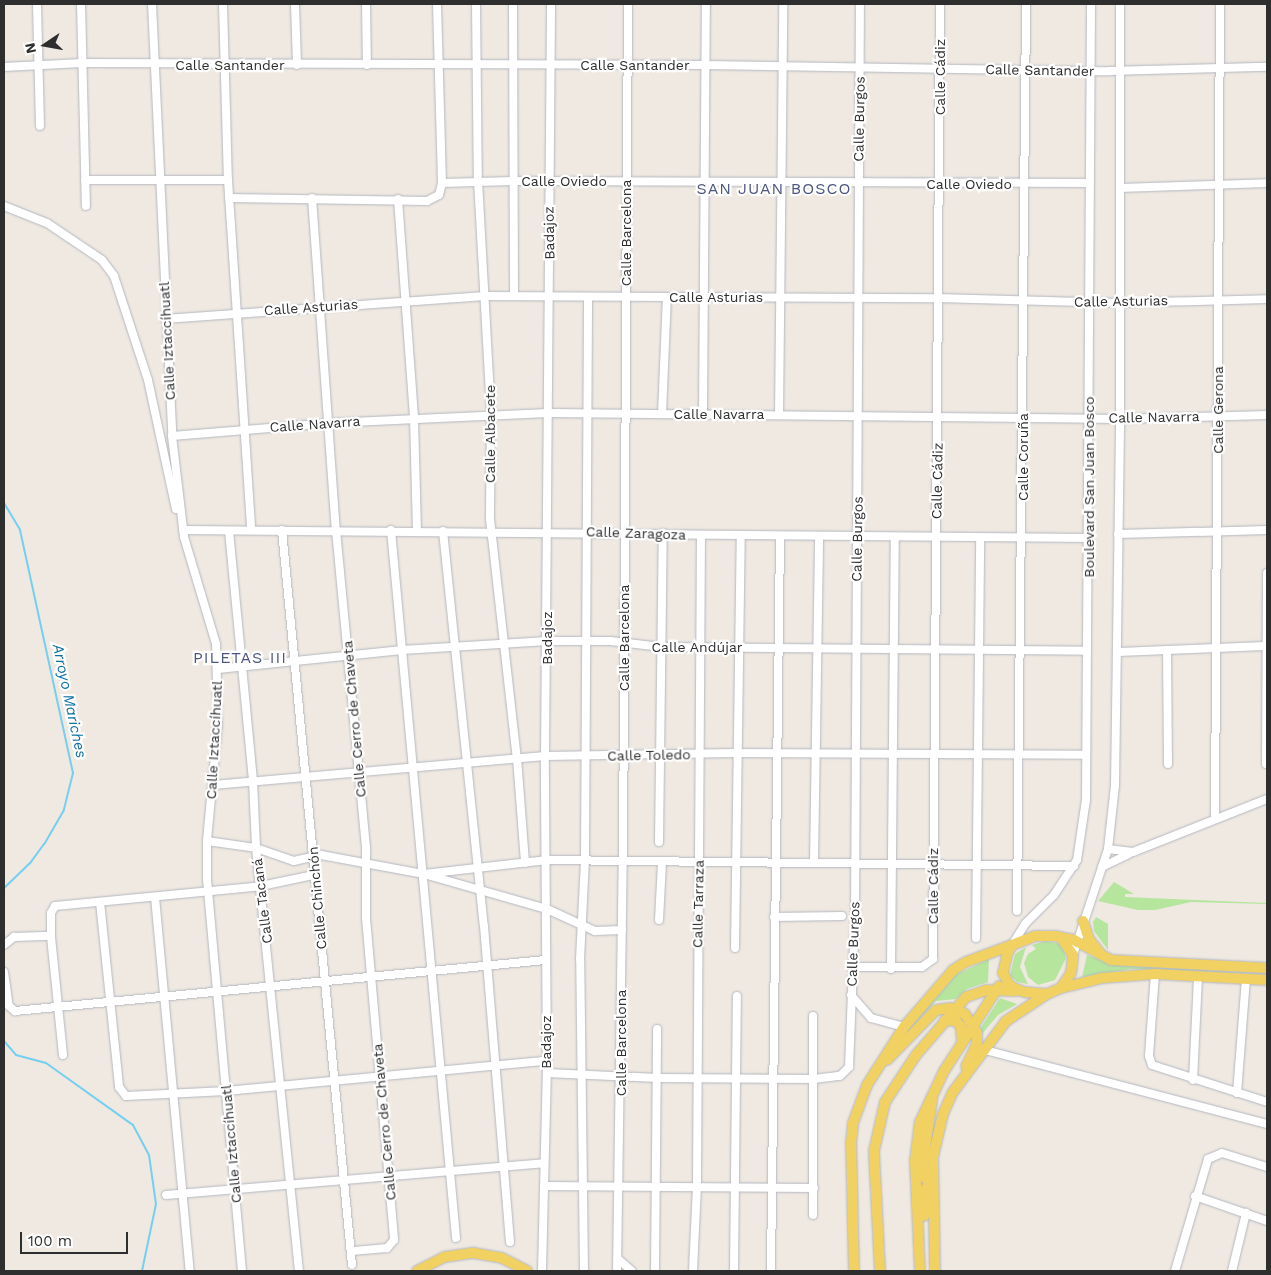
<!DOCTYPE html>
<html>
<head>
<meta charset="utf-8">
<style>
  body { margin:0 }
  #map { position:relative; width:1271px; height:1275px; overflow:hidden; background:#efe9e1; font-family:"Work Sans",sans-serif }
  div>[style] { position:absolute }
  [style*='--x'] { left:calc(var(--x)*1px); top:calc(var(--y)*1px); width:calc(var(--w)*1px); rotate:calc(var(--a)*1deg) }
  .green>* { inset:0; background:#b6e59e }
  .stream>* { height:2px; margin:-1px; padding:0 1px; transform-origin:1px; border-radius:1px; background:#75cff0 }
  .roads { filter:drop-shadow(0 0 1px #b4b7c1) drop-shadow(0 0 1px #b4b7c1) }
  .minor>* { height:8px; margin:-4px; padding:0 4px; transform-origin:4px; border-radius:4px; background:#fff }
  .major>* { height:10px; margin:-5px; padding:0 5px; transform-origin:5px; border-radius:5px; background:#f2d163 }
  span { translate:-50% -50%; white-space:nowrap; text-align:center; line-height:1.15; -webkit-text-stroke:4.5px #fff; paint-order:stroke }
  .street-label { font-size:14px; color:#2e2e2e }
  .water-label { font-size:15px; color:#0d6fa3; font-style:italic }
  .quarter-label { font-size:16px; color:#4d5680; letter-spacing:1px }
  .frame { position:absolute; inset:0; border:5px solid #2e2e2e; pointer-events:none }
  .north { position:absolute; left:20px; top:20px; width:50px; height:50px; -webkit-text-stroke:4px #fff; paint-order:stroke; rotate:258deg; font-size:14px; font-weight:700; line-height:20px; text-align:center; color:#2e2e2e }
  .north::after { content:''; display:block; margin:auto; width:18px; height:22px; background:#2e2e2e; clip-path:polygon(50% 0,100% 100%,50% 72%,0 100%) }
  .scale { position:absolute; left:20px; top:1232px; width:108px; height:22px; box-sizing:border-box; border:2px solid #2e2e2e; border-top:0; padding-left:6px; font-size:15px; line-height:18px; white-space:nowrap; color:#2e2e2e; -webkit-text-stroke:4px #fff; paint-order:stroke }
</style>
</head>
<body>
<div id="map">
  <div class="green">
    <i style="clip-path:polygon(1114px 882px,1134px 894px,1125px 894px,1125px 897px,1267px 903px,1267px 904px,1191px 902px,1155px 910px,1138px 910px,1098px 901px)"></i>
    <i style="clip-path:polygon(1096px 917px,1108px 924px,1108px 950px,1094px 931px,1093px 922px)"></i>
    <i style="clip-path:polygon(1045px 941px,1062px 944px,1066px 958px,1055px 980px,1038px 985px,1028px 977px,1024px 963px,1028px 954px,1036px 949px,1032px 945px)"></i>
    <i style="clip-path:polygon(1026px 947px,1020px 967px,1028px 984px,1017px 982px,1010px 975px,1015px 954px)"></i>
    <i style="clip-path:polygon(1087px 955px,1114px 965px,1267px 974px,1131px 969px,1082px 977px)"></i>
    <i style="clip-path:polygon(989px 959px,988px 982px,967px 989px,956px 999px,936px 1001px,895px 1044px,957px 974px)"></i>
    <i style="clip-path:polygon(1000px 998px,1017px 1004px,998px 1015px,981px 1035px,981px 1027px)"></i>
  </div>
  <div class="stream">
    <i style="--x:4;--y:503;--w:31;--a:59"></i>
    <i style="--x:20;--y:530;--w:249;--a:77.7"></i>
    <i style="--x:73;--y:773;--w:38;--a:104"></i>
    <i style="--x:64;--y:810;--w:39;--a:120"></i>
    <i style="--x:44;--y:844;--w:24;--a:126"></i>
    <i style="--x:30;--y:863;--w:36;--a:136"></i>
    <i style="--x:4;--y:1041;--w:18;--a:49"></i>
    <i style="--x:16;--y:1055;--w:31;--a:15"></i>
    <i style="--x:46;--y:1063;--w:107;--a:35.5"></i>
    <i style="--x:133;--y:1125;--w:34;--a:62"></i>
    <i style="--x:149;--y:1155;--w:49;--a:81.9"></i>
    <i style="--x:156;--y:1204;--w:68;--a:101.8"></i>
  </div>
  <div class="roads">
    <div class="minor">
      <i style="--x:37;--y:4;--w:122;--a:88.6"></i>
      <i style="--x:81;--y:4;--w:202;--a:88.6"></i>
      <i style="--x:152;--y:4;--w:432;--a:87.3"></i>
      <i style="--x:172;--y:436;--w:102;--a:83.2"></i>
      <i style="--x:184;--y:537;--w:112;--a:73.3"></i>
      <i style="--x:216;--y:644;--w:80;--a:88.6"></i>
      <i style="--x:218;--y:724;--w:118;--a:95.4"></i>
      <i style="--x:207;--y:841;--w:38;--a:90"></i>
      <i style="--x:207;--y:879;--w:394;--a:84.9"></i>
      <i style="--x:223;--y:4;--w:176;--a:88.4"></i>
      <i style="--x:228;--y:180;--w:351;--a:86.2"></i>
      <i style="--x:295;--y:4;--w:61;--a:88.1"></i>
      <i style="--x:366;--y:4;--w:61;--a:89.1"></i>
      <i style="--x:476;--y:4;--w:177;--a:89.4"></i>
      <i style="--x:478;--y:181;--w:234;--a:86.8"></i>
      <i style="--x:491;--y:415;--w:104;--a:90.6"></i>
      <i style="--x:490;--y:519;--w:241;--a:83.6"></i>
      <i style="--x:517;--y:758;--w:105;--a:85.6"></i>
      <i style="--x:513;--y:4;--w:292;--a:89.8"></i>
      <i style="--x:4;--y:67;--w:78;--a:-2.9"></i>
      <i style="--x:82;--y:63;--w:624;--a:0.18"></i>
      <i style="--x:706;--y:65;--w:403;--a:0.9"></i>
      <i style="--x:1109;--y:71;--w:158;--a:-1.5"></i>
      <i style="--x:85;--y:180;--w:143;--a:0"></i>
      <i style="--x:442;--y:183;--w:71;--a:-1.6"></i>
      <i style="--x:513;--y:181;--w:577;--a:0.2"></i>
      <i style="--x:1120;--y:188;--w:147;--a:-1.9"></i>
      <i style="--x:229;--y:198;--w:198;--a:0.9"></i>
      <i style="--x:427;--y:201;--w:13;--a:-27"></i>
      <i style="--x:439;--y:195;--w:12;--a:-76"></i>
      <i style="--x:442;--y:183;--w:179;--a:-91.6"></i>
      <i style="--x:312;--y:198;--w:333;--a:85.9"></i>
      <i style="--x:336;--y:530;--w:321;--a:84.6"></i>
      <i style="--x:366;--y:850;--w:68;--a:90"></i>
      <i style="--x:366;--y:918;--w:323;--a:85"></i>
      <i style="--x:394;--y:1240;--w:11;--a:131"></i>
      <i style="--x:387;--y:1248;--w:36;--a:175"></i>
      <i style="--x:398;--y:199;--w:220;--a:85.8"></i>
      <i style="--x:414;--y:418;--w:113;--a:88.5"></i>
      <i style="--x:4;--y:206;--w:46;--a:21.6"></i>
      <i style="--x:47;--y:223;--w:66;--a:33.9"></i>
      <i style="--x:102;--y:260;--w:20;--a:53"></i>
      <i style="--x:114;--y:276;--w:109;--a:71.9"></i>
      <i style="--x:148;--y:380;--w:132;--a:77.8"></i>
      <i style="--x:165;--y:319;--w:321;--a:-4.1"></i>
      <i style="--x:485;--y:296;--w:452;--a:0.3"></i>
      <i style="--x:937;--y:298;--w:182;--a:1.6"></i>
      <i style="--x:1119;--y:303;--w:148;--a:-1.5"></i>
      <i style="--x:662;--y:414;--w:117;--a:-87.6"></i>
      <i style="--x:703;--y:414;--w:410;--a:-89.6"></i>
      <i style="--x:779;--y:415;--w:411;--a:-89.4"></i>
      <i style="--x:172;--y:436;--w:159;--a:-4.7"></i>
      <i style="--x:330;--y:423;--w:218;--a:-2.6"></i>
      <i style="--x:548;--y:413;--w:572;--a:0.6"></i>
      <i style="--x:1120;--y:419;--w:147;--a:-1.6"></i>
      <i style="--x:183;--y:530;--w:907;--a:0.51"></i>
      <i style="--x:282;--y:530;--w:738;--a:84.56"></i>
      <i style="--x:391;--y:530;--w:711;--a:84.75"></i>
      <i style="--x:229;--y:531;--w:251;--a:84.5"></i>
      <i style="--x:253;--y:781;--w:67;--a:87.4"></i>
      <i style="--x:256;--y:848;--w:425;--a:84.2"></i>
      <i style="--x:443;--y:531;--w:397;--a:84.1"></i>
      <i style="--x:484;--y:926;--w:317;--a:85.3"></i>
      <i style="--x:1118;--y:534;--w:149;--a:-1.5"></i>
      <i style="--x:1167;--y:650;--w:114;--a:89.5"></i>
      <i style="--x:1117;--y:652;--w:150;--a:-2.3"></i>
      <i style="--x:218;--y:669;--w:185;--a:-5.9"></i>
      <i style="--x:402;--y:650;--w:146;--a:-3.5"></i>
      <i style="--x:548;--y:641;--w:62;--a:0"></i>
      <i style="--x:610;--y:641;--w:52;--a:6.6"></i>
      <i style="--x:662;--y:647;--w:425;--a:0.5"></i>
      <i style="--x:1266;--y:764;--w:191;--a:-89.7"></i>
      <i style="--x:213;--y:785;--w:333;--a:-5"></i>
      <i style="--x:545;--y:756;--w:193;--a:-0.9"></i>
      <i style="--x:738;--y:753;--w:348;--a:0.3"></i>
      <i style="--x:1215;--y:817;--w:813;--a:-89.65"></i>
      <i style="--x:207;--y:841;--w:49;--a:8.1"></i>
      <i style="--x:256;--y:848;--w:40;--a:18.9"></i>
      <i style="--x:294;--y:861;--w:28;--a:-13"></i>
      <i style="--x:321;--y:855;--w:105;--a:10.5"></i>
      <i style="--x:424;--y:874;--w:128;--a:15.9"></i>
      <i style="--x:547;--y:909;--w:53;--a:24.6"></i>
      <i style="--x:595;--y:931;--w:27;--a:-2"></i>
      <i style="--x:659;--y:842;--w:309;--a:-89.3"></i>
      <i style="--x:1108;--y:849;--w:25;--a:7"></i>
      <i style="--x:1133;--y:852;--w:144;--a:-21.6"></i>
      <i style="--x:814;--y:862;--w:325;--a:-89.1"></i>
      <i style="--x:1102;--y:867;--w:30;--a:-26"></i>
      <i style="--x:424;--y:874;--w:124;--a:-6.5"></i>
      <i style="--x:547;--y:860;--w:527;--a:0.65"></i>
      <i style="--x:155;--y:897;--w:376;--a:84.7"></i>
      <i style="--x:100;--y:902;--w:186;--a:84.1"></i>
      <i style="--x:119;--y:1087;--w:11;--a:52"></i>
      <i style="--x:126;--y:1096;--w:100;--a:-2.9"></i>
      <i style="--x:226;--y:1091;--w:321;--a:-5.4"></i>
      <i style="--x:1017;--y:911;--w:907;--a:-89.43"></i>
      <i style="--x:774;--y:917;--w:68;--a:-0.8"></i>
      <i style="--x:659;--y:920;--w:57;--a:-87"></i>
      <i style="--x:976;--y:938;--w:399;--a:-89.4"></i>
      <i style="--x:4;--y:945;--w:13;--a:-39"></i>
      <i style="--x:14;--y:937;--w:37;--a:-2"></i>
      <i style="--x:1012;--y:945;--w:25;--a:-58"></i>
      <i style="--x:1025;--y:924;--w:41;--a:-45"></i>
      <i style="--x:1054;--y:895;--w:42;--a:-56.7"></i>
      <i style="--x:1077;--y:860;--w:61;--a:-81.5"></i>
      <i style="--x:1086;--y:800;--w:796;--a:-89.64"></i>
      <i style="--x:735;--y:948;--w:412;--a:-89.2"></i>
      <i style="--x:1073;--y:955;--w:112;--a:-71.7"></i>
      <i style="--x:1108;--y:849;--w:63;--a:-83.7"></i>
      <i style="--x:1115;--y:786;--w:367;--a:-89.2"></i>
      <i style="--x:1120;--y:419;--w:415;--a:-90"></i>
      <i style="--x:853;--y:967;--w:69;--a:0"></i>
      <i style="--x:922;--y:967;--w:14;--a:-36"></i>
      <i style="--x:933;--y:959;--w:955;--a:-89.58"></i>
      <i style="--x:891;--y:969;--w:431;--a:-89.5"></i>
      <i style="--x:4;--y:972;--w:34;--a:82"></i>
      <i style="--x:9;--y:1006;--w:8;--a:40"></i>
      <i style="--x:15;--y:1011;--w:533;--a:-5.49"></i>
      <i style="--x:1155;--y:974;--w:82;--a:94.2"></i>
      <i style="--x:1149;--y:1056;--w:9;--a:72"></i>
      <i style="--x:1152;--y:1065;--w:121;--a:17.8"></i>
      <i style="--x:851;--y:995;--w:30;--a:49"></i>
      <i style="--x:871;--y:1018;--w:34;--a:15"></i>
      <i style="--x:813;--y:1016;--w:199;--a:90"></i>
      <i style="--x:985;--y:1050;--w:292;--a:14.7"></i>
      <i style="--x:63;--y:1055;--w:120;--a:-95.8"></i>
      <i style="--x:51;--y:936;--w:23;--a:-90"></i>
      <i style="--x:51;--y:913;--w:8;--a:-60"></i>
      <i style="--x:55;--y:906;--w:207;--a:-5.5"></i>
      <i style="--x:261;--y:886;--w:53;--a:-11.9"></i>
      <i style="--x:547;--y:1073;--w:111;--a:2.6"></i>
      <i style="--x:658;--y:1078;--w:156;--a:0.4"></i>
      <i style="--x:814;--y:1079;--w:26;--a:-7"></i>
      <i style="--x:840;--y:1076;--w:13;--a:-45"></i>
      <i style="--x:849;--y:1067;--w:151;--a:-87.7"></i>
      <i style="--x:855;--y:916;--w:912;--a:-89.69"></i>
      <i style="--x:1193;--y:1080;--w:104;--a:-87.2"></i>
      <i style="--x:1237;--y:1093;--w:114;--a:-85.5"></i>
      <i style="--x:544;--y:1186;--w:270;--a:0.4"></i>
      <i style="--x:166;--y:1195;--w:379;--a:-4.8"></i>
      <i style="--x:1195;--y:1196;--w:76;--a:19.1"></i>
      <i style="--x:618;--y:1259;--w:18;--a:41"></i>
      <i style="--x:542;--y:1271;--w:198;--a:-88.6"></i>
      <i style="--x:547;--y:1073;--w:317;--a:-90.4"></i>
      <i style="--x:545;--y:756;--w:752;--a:-89.54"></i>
      <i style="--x:584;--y:1271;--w:312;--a:-90.7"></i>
      <i style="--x:580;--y:959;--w:99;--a:-87.1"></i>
      <i style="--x:585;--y:860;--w:562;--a:-89.69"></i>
      <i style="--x:617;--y:1271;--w:410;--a:-89.2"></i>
      <i style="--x:623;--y:861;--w:857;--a:-89.67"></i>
      <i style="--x:655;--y:1271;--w:242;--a:-89.5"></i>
      <i style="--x:693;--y:1271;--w:86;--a:-87.3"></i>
      <i style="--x:697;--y:1185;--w:649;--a:-89.65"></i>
      <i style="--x:734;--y:1271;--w:275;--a:-89.4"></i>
      <i style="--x:771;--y:1271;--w:735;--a:-89.3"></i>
      <i style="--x:1175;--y:1271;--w:117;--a:-73.6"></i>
      <i style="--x:1208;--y:1159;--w:15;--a:-23"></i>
      <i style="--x:1222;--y:1153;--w:47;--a:17.3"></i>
      <i style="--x:1232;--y:1271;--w:60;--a:-76.4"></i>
    </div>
    <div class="major">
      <i style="--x:1083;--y:921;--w:19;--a:72"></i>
      <i style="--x:1089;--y:939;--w:18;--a:52"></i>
      <i style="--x:1061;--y:938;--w:21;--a:55"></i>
      <i style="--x:1073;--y:955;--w:18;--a:96"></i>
      <i style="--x:1071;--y:973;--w:18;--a:124"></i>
      <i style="--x:1061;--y:988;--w:15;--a:157"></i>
      <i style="--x:1047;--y:994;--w:23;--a:-175"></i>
      <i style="--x:1024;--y:992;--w:15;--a:-157"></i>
      <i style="--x:1010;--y:986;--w:15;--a:-118"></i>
      <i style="--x:1003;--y:973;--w:22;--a:-77"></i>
      <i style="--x:1008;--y:952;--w:8;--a:-60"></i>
      <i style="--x:1012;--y:945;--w:25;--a:-21"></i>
      <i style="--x:1035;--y:936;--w:20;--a:0"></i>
      <i style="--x:1055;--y:936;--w:14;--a:12"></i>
      <i style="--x:1069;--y:939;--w:5;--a:11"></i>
      <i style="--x:1074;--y:940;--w:42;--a:28.4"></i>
      <i style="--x:1111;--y:960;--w:156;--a:2.9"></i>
      <i style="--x:1061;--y:988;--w:42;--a:-13.7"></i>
      <i style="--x:1102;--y:978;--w:53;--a:-4.3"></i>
      <i style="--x:1155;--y:974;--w:112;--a:3.1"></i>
      <i style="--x:945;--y:1020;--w:11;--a:5"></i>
      <i style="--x:956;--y:1021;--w:8;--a:50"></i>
      <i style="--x:961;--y:1027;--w:16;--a:86"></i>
      <i style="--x:887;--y:1060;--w:70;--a:-45.6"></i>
      <i style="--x:936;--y:1010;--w:14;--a:-8"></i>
      <i style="--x:950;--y:1008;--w:16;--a:22"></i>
      <i style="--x:965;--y:1014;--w:22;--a:58"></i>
      <i style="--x:977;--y:1033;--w:11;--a:90"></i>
      <i style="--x:977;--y:1044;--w:25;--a:116"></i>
      <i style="--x:932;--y:1100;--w:62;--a:98.4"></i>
      <i style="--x:923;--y:1161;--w:17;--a:83"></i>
      <i style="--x:925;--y:1178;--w:10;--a:37"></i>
      <i style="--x:924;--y:1216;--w:25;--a:-90"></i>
      <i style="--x:924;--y:1191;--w:15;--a:-53"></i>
      <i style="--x:417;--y:1271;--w:30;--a:-27"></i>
      <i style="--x:444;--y:1257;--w:30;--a:-8"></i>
      <i style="--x:474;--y:1253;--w:28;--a:10"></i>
      <i style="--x:502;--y:1258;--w:28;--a:27"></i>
      <i style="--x:854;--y:1271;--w:128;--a:-91.3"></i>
      <i style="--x:851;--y:1143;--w:20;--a:-84"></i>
      <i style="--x:853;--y:1123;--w:40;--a:-69.8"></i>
      <i style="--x:867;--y:1085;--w:69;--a:-57.5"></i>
      <i style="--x:904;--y:1027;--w:75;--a:-49.3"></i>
      <i style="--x:953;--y:970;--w:15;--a:-32"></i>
      <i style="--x:966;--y:962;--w:49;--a:-20.3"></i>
      <i style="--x:880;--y:1271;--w:120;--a:-92.9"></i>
      <i style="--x:874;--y:1151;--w:50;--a:-77.3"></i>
      <i style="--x:885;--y:1102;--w:56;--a:-56.6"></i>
      <i style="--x:916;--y:1055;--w:77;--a:-49.2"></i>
      <i style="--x:966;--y:997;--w:21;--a:-19"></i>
      <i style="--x:986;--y:990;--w:30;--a:2"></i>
      <i style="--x:920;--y:1271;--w:110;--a:-92.6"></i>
      <i style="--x:915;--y:1161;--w:39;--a:-83"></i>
      <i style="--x:920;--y:1122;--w:56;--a:-64.8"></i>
      <i style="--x:944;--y:1071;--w:101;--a:-57.1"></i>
      <i style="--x:935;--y:1271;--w:114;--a:-91"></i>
      <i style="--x:933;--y:1157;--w:44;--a:-76.9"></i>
      <i style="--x:943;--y:1114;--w:24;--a:-66"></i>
      <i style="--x:953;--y:1092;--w:89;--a:-53.3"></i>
      <i style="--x:1006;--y:1021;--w:49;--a:-33.4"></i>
    </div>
  </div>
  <div class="street-label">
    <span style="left:230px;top:65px">Calle Santander</span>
    <span style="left:635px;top:65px">Calle Santander</span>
    <span style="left:1040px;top:70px;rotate:1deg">Calle Santander</span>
    <span style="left:940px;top:77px;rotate:-90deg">Calle Cádiz</span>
    <span style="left:859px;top:119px;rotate:-89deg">Calle Burgos</span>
    <span style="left:564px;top:181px">Calle Oviedo</span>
    <span style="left:969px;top:184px">Calle Oviedo</span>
    <span style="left:549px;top:233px;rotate:-91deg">Badajoz</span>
    <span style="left:626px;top:233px;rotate:-90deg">Calle Barcelona</span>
    <span style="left:716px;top:297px">Calle Asturias</span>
    <span style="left:1121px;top:301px;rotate:-1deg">Calle Asturias</span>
    <span style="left:311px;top:307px;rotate:-4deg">Calle Asturias</span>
    <span style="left:167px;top:341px;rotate:-93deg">Calle Iztaccíhuatl</span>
    <span style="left:1218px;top:410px;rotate:-90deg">Calle Gerona</span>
    <span style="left:719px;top:414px">Calle Navarra</span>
    <span style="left:1154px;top:417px;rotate:-1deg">Calle Navarra</span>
    <span style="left:315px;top:424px;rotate:-4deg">Calle Navarra</span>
    <span style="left:490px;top:434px;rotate:-90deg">Calle Albacete</span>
    <span style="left:1023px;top:457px;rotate:-90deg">Calle Coruña</span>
    <span style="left:937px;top:481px;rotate:-89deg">Calle Cádiz</span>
    <span style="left:1089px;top:487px;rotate:-90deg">Boulevard San Juan Bosco</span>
    <span style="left:636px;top:533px;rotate:2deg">Calle Zaragoza</span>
    <span style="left:857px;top:539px;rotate:-89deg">Calle Burgos</span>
    <span style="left:547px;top:638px;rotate:-90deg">Badajoz</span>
    <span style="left:624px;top:638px;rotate:-90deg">Calle Barcelona</span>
    <span style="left:697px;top:647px">Calle Andújar</span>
    <span style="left:354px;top:719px;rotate:-95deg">Calle Cerro de Chaveta</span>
    <span style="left:214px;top:740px;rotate:-87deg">Calle Iztaccíhuatl</span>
    <span style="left:649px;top:755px;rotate:-1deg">Calle Toledo</span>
    <span style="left:933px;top:886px;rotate:-90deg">Calle Cádiz</span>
    <span style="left:317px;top:898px;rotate:-95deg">Calle Chinchón</span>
    <span style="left:262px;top:901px;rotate:-97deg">Calle Tacaná</span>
    <span style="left:698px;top:904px;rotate:-89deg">Calle Tarraza</span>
    <span style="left:853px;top:944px;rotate:-88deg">Calle Burgos</span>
    <span style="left:546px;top:1042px;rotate:-90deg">Badajoz</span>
    <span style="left:621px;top:1043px;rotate:-90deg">Calle Barcelona</span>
    <span style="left:384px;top:1122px;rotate:-95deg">Calle Cerro de Chaveta</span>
    <span style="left:231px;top:1144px;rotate:-95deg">Calle Iztaccíhuatl</span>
  </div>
  <div class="water-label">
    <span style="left:69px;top:701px;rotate:78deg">Arroyo Mariches</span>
  </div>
  <div class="quarter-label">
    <span style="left:774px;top:189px">SAN JUAN BOSCO</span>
    <span style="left:240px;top:658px">PILETAS III</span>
  </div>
  <div class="frame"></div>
  <div class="north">N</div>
  <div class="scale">100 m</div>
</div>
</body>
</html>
